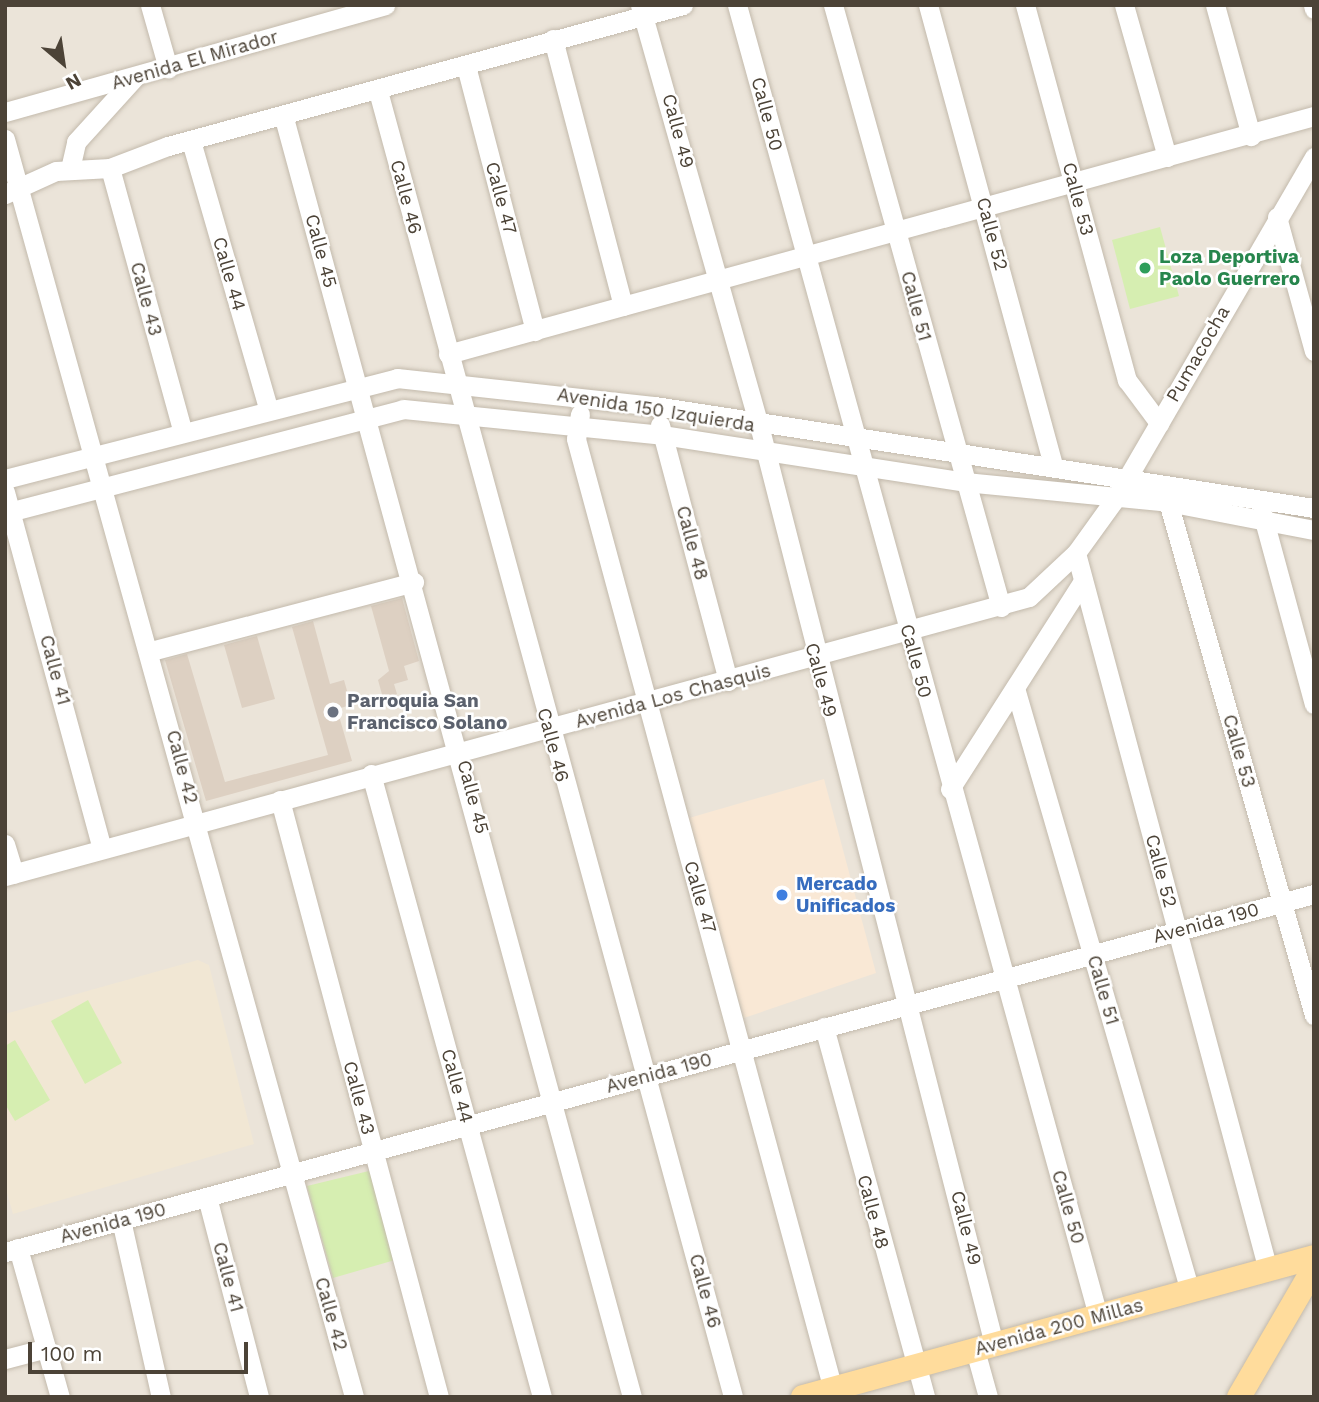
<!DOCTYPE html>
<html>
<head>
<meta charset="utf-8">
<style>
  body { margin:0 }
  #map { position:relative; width:1319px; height:1402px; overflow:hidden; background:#f7f2eb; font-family:"Work Sans",sans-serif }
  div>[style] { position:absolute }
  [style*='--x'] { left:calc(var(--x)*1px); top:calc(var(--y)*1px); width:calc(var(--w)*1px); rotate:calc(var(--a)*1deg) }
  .residential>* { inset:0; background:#ebe4d9 }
  .commercial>* { inset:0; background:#f9e8d5 }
  .education>* { inset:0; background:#f1e7d4 }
  .green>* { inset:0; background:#d6eeb1 }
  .building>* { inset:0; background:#ddd0c2 }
  .roads { filter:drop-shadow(0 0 2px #c3baac) drop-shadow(0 0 2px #c3baac) }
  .minor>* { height:19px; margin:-9.5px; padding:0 9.5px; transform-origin:9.5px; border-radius:9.5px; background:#fff }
  .major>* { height:24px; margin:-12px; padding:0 12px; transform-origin:12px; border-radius:12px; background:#ffdc9c }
  .dots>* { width:19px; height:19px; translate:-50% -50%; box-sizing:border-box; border:4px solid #fff; border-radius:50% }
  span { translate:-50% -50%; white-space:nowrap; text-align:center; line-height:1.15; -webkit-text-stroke:5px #fff; paint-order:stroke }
  .street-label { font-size:19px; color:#4c4337 }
  .leisure-label { font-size:19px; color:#27864d; font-weight:700 }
  .left { translate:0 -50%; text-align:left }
  .worship-label { font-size:19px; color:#5b616d; font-weight:700 }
  .shop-label { font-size:19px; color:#366cbe; font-weight:700 }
  .frame { position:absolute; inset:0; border:7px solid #4c4337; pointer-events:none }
  .north { position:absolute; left:28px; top:28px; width:70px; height:70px; -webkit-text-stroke:5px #fff; paint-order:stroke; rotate:151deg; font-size:19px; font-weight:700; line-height:28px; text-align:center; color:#4c4337 }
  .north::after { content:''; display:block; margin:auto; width:24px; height:32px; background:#4c4337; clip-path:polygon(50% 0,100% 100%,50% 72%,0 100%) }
  .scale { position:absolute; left:28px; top:1342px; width:220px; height:32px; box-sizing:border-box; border:4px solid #4c4337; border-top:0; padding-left:9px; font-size:21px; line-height:24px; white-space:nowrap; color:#4c4337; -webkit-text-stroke:5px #fff; paint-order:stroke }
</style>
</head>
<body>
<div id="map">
  <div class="residential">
    <i style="clip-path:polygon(5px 5px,1314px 5px,1314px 1397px,5px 1397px)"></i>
  </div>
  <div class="commercial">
    <i style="clip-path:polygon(824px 779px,876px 973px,744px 1018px,689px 818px)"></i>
  </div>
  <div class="education">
    <i style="clip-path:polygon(198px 960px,209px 965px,254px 1144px,13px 1214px,5px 1186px,5px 1014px)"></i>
  </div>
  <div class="green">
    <i style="clip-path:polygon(1160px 227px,1179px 296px,1130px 309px,1112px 240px)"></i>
    <i style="clip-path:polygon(88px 1000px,122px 1063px,85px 1084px,51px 1021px)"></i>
    <i style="clip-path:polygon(15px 1040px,50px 1100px,15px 1121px,5px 1104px,5px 1046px)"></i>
    <i style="clip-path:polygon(373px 1170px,395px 1260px,333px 1278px,307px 1186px)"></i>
  </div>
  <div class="building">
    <i style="clip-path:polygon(402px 598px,419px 661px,404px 666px,408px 680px,394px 684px,397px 694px,383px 698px,378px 680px,389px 671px,371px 606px)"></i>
    <i style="clip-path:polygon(313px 621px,330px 684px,344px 680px,351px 705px,337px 709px,352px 761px,206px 801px,165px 660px,187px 654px,225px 782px,328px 755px,292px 627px)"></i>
    <i style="clip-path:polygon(257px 636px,275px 699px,242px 708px,224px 645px)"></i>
  </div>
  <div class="roads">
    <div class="minor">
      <i style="--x:150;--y:5;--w:66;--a:74.1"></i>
      <i style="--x:640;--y:5;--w:437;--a:74.2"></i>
      <i style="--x:759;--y:425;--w:949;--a:75.66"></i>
      <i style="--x:737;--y:5;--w:1360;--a:74.6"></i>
      <i style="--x:833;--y:5;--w:625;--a:74.41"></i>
      <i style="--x:928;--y:5;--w:476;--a:74.8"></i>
      <i style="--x:1025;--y:5;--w:389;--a:74.8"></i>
      <i style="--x:1127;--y:380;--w:54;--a:53.3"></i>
      <i style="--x:1124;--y:5;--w:158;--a:74.2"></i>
      <i style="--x:1215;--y:5;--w:136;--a:74.6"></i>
      <i style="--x:1313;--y:5;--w:4;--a:76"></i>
      <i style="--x:553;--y:39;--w:276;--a:75.3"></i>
      <i style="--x:466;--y:66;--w:274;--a:75.4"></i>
      <i style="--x:378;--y:91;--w:1353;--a:74.79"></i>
      <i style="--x:5;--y:112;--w:395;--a:-15.7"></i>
      <i style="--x:284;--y:118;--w:1325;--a:74.78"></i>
      <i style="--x:5;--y:139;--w:1306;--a:74.49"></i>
      <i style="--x:191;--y:141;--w:278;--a:73.9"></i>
      <i style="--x:110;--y:168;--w:272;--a:74.6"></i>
      <i style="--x:70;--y:169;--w:28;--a:-77"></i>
      <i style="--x:76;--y:142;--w:88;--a:-47.8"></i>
      <i style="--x:5;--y:194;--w:56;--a:-24.3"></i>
      <i style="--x:56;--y:171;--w:54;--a:-3.2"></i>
      <i style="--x:110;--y:168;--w:62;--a:-20.8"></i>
      <i style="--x:168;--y:146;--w:534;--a:-15.31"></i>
      <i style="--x:1277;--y:217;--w:139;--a:74.6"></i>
      <i style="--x:448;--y:354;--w:898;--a:-15.37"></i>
      <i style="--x:580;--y:414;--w:25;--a:99"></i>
      <i style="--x:576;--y:439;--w:992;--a:74.87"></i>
      <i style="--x:660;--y:425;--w:265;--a:75.1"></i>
      <i style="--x:5;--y:479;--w:405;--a:-14.4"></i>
      <i style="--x:397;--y:378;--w:260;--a:6.2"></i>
      <i style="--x:655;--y:406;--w:667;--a:8.8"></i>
      <i style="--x:1165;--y:491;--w:545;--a:74.13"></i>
      <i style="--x:5;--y:492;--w:370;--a:74.8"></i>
      <i style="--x:5;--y:513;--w:411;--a:-14.6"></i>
      <i style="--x:403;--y:409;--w:261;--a:5.7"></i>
      <i style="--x:663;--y:435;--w:306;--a:8.8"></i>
      <i style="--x:965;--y:482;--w:204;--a:5.6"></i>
      <i style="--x:1168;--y:502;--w:149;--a:10.9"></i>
      <i style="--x:1262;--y:513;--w:198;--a:74.8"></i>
      <i style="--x:1076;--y:553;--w:742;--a:75.01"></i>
      <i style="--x:151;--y:651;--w:272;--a:-14.7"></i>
      <i style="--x:1015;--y:688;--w:628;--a:73.82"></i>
      <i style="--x:371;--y:774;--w:646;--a:74.65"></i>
      <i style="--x:950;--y:789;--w:247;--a:-57.4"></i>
      <i style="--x:280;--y:800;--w:618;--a:75.09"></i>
      <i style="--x:5;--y:844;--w:31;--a:73"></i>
      <i style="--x:5;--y:876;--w:1061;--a:-15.24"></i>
      <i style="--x:1029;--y:597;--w:64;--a:-43.1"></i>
      <i style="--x:1076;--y:553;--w:67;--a:-54.2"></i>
      <i style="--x:1115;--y:499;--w:396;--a:-59.8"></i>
      <i style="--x:824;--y:1027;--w:384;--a:74.7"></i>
      <i style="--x:207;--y:1197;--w:207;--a:75.4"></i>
      <i style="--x:121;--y:1220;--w:181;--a:77.3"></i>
      <i style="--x:18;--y:1248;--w:155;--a:74.3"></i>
      <i style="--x:5;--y:1252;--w:1357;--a:-15.3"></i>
      <i style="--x:975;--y:1350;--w:49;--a:74.5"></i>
      <i style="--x:5;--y:1359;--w:43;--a:-14.7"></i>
    </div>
    <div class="major">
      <i style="--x:803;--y:1397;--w:530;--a:-15.32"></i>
      <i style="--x:1239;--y:1397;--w:149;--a:-59.8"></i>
    </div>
  </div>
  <div class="dots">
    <i style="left:1145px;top:268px;background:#2e9e5b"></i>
    <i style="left:333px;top:712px;background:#6b7280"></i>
    <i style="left:782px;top:895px;background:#3f7fe0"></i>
  </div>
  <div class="street-label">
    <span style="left:195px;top:60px;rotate:-16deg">Avenida El Mirador</span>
    <span style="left:767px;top:114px;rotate:75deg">Calle 50</span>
    <span style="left:678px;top:131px;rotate:75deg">Calle 49</span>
    <span style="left:406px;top:197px;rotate:75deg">Calle 46</span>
    <span style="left:501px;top:198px;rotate:75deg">Calle 47</span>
    <span style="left:1078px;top:199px;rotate:75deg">Calle 53</span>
    <span style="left:992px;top:234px;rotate:75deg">Calle 52</span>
    <span style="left:321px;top:251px;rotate:75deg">Calle 45</span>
    <span style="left:229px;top:274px;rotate:74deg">Calle 44</span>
    <span style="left:146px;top:299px;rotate:75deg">Calle 43</span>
    <span style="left:916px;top:306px;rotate:75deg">Calle 51</span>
    <span style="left:1198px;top:354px;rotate:-60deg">Pumacocha</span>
    <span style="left:656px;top:410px;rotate:9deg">Avenida 150 Izquierda</span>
    <span style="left:692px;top:543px;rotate:75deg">Calle 48</span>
    <span style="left:916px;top:661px;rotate:75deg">Calle 50</span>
    <span style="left:55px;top:670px;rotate:75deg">Calle 41</span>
    <span style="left:821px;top:680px;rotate:75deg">Calle 49</span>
    <span style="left:673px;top:696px;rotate:-15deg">Avenida Los Chasquis</span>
    <span style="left:553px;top:745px;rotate:75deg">Calle 46</span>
    <span style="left:1239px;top:751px;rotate:74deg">Calle 53</span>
    <span style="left:182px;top:767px;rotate:75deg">Calle 42</span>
    <span style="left:473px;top:797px;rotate:75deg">Calle 45</span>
    <span style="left:1161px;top:871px;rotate:75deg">Calle 52</span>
    <span style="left:700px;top:897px;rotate:74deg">Calle 47</span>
    <span style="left:1206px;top:923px;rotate:-15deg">Avenida 190</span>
    <span style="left:1103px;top:990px;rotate:74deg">Calle 51</span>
    <span style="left:659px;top:1073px;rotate:-15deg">Avenida 190</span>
    <span style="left:457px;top:1086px;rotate:75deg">Calle 44</span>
    <span style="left:359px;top:1098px;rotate:75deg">Calle 43</span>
    <span style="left:1068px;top:1207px;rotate:74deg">Calle 50</span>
    <span style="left:873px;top:1212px;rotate:75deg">Calle 48</span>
    <span style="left:113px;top:1223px;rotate:-15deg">Avenida 190</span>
    <span style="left:966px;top:1228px;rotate:76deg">Calle 49</span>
    <span style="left:228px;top:1277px;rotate:75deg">Calle 41</span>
    <span style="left:705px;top:1291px;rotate:75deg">Calle 46</span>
    <span style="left:331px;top:1314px;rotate:74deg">Calle 42</span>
    <span style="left:1059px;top:1327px;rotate:-15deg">Avenida 200 Millas</span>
  </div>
  <div class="leisure-label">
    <span class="left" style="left:1159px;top:268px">Loza Deportiva<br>Paolo Guerrero</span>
  </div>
  <div class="worship-label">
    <span class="left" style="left:347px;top:712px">Parroquia San<br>Francisco Solano</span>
  </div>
  <div class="shop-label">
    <span class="left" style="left:796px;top:895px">Mercado<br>Unificados</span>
  </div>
  <div class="frame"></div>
  <div class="north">N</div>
  <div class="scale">100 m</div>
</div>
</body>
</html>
